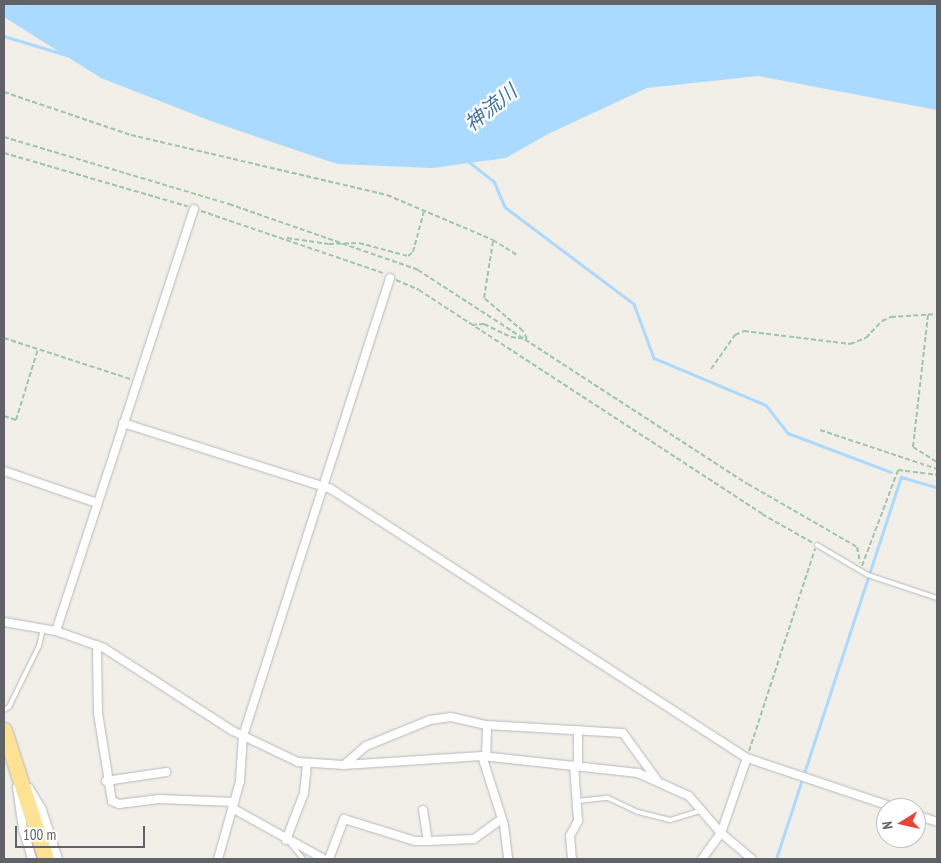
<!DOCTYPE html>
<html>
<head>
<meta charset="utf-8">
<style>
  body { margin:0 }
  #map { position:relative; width:941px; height:863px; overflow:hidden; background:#f1efe8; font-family:"PT Sans Narrow","Noto Sans JP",sans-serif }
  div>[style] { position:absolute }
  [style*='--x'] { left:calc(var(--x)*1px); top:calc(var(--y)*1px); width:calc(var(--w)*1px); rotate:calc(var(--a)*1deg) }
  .water>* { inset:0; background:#aadaff }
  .stream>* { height:2.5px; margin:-1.25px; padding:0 1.25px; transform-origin:1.25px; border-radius:1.25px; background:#aadaff }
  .path>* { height:2px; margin-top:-1px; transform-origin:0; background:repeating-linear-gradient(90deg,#9cc7a9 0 5px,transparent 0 7.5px) }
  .roads { filter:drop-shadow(0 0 1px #b5b8bc) drop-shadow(0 0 1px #b5b8bc) }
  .lane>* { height:4px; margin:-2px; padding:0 2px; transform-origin:2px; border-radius:2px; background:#fff }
  .street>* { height:8px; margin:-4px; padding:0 4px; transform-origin:4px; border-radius:4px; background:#fff }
  .highway>* { height:15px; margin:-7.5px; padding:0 7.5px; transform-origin:7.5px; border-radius:7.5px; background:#fde293 }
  span { translate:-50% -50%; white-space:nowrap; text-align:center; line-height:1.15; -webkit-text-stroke:4.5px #fff; paint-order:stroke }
  .water-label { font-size:20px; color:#4174aa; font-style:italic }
  .frame { position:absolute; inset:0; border:5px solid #5f6368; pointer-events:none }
  .north { position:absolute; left:876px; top:798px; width:50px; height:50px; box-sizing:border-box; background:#fff; border:1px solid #bfc1c3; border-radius:50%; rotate:261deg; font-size:14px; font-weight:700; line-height:20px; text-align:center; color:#5f6368 }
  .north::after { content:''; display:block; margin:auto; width:18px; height:22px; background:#ea4335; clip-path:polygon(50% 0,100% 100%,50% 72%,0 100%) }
  .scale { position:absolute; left:15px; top:826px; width:130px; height:22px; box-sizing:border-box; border:2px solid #5f6368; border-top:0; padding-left:6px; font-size:15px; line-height:18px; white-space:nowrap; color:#5f6368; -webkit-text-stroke:4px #fff; paint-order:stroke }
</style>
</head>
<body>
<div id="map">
  <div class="water">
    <i style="clip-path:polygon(4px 4px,937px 4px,937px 110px,758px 76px,647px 88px,548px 134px,506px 158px,433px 168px,337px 164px,216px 123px,101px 78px,4px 17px)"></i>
  </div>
  <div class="stream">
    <i style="--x:4;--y:36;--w:66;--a:16.8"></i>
    <i style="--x:468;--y:161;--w:33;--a:38"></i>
    <i style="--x:494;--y:181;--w:28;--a:67"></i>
    <i style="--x:505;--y:207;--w:161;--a:36.9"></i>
    <i style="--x:634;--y:304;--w:58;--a:69.7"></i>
    <i style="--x:654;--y:358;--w:121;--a:22.8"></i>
    <i style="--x:766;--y:405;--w:36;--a:52"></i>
    <i style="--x:788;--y:433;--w:110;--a:20.7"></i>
    <i style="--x:776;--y:859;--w:402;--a:-71.9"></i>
    <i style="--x:901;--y:477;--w:37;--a:16"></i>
  </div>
  <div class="path">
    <i style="--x:4;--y:92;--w:134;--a:18.7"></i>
    <i style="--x:131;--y:135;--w:263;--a:13.2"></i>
    <i style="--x:387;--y:195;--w:115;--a:23"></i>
    <i style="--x:493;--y:240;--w:28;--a:32"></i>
    <i style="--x:4;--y:137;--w:235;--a:16.6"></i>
    <i style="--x:229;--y:204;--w:200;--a:19.2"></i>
    <i style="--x:418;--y:270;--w:393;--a:33"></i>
    <i style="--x:748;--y:484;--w:126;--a:30"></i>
    <i style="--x:857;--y:547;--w:16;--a:79"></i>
    <i style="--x:4;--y:153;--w:191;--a:16.2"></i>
    <i style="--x:201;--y:211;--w:192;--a:18.8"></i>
    <i style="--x:287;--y:238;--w:42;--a:8.1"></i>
    <i style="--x:329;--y:244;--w:30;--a:-2"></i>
    <i style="--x:359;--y:243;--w:51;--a:14.9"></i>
    <i style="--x:408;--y:256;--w:6;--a:-39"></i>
    <i style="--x:413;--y:252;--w:42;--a:-75"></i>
    <i style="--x:396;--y:280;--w:25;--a:23"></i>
    <i style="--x:419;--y:290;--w:410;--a:33.1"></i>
    <i style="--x:762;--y:514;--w:59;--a:29.6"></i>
    <i style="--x:928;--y:315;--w:133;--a:96.5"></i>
    <i style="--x:913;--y:447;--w:28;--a:32"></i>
    <i style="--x:472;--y:325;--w:12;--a:-5"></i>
    <i style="--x:484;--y:324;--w:30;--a:26"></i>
    <i style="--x:511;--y:337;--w:16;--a:7"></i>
    <i style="--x:527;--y:339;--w:9;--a:-117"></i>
    <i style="--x:523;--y:331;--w:51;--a:-139.8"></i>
    <i style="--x:484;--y:298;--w:58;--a:-81"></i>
    <i style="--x:4;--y:338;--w:133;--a:18"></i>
    <i style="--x:711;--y:369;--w:42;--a:-54.8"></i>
    <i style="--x:735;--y:335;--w:10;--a:-24"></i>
    <i style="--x:744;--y:331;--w:107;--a:7"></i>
    <i style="--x:850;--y:344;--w:17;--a:-21"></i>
    <i style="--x:866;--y:338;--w:23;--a:-47"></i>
    <i style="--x:882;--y:321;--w:10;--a:-24"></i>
    <i style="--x:891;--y:317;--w:46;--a:-3.7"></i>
    <i style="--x:4;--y:416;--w:13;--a:18"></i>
    <i style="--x:16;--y:420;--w:74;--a:-72.8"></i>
    <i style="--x:820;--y:430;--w:123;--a:18.4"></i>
    <i style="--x:862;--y:566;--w:103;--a:-69.4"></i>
    <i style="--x:898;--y:470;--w:39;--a:7"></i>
    <i style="--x:749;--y:751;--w:213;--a:-71.9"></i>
  </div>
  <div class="roads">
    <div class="lane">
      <i style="--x:817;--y:545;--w:59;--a:30.5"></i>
      <i style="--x:868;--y:575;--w:73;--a:18.4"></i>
      <i style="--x:4;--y:710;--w:6;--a:-31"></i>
      <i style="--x:9;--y:707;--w:68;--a:-63.8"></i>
      <i style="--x:39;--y:646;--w:17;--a:-77"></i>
      <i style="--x:577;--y:801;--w:31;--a:-6"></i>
      <i style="--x:608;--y:798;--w:33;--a:25"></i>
      <i style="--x:638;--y:812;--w:33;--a:14"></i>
      <i style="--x:670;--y:820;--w:30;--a:-17"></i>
      <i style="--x:290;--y:843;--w:21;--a:51"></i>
    </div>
    <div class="street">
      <i style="--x:123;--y:423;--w:218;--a:17.6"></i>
      <i style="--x:331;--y:489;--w:495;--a:32.9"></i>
      <i style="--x:747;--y:758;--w:157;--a:18.6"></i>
      <i style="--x:4;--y:471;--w:98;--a:19"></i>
      <i style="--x:4;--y:622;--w:53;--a:9.8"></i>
      <i style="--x:56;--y:631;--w:51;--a:19.5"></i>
      <i style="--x:104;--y:648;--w:153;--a:32.8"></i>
      <i style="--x:233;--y:731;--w:72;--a:25.5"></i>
      <i style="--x:298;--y:762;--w:46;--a:3.7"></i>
      <i style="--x:344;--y:765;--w:138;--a:-3.7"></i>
      <i style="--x:482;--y:756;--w:157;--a:6.2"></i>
      <i style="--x:638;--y:773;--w:56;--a:24.3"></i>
      <i style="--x:689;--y:796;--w:49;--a:49.1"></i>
      <i style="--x:721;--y:833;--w:40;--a:40"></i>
      <i style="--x:56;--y:631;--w:444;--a:-71.9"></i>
      <i style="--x:97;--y:645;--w:68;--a:89.2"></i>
      <i style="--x:98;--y:713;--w:89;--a:81"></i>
      <i style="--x:112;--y:801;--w:8;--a:23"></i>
      <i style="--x:119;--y:804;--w:40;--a:-7.1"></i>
      <i style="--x:159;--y:799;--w:75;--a:2.3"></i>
      <i style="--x:482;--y:756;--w:72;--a:72.3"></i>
      <i style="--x:504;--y:825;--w:34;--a:83"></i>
      <i style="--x:486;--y:757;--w:32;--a:-88"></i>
      <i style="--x:344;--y:765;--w:29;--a:-41"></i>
      <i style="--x:366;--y:746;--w:69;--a:-22.1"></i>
      <i style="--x:430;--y:720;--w:21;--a:-8"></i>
      <i style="--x:451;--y:717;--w:37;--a:13"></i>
      <i style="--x:487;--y:725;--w:136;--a:3.4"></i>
      <i style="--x:623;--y:733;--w:58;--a:54.1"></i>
      <i style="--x:578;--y:766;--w:36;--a:-90"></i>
      <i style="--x:106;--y:781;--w:61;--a:-8.5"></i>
      <i style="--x:17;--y:787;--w:42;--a:81.9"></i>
      <i style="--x:23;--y:829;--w:31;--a:73"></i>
      <i style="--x:29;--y:788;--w:26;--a:59"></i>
      <i style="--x:42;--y:810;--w:52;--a:71.9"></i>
      <i style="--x:232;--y:808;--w:105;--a:29"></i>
      <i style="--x:423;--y:810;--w:31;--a:81"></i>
      <i style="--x:916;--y:815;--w:22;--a:18"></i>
      <i style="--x:286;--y:840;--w:50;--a:-69"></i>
      <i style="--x:304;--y:793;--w:29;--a:-84"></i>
      <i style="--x:218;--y:859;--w:81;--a:-74.2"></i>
      <i style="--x:240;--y:781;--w:45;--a:-86.2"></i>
      <i style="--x:243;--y:736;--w:481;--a:-72.2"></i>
      <i style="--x:329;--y:859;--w:43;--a:-69.4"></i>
      <i style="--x:344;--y:819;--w:74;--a:17.2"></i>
      <i style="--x:415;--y:841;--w:13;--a:0"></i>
      <i style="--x:428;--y:841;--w:46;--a:-2.5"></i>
      <i style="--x:474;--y:839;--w:34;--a:-36"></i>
      <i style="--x:572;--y:859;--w:23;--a:-95"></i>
      <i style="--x:570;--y:836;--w:17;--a:-62"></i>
      <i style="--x:578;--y:821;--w:56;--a:-94.1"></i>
      <i style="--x:702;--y:859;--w:32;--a:-54"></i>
      <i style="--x:721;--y:833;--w:79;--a:-70.9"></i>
    </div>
    <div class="highway">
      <i style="--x:4;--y:730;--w:136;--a:72"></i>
    </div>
  </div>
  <div class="water-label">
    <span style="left:491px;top:108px;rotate:-39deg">神流川</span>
  </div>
  <div class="frame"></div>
  <div class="north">N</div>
  <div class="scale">100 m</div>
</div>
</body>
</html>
